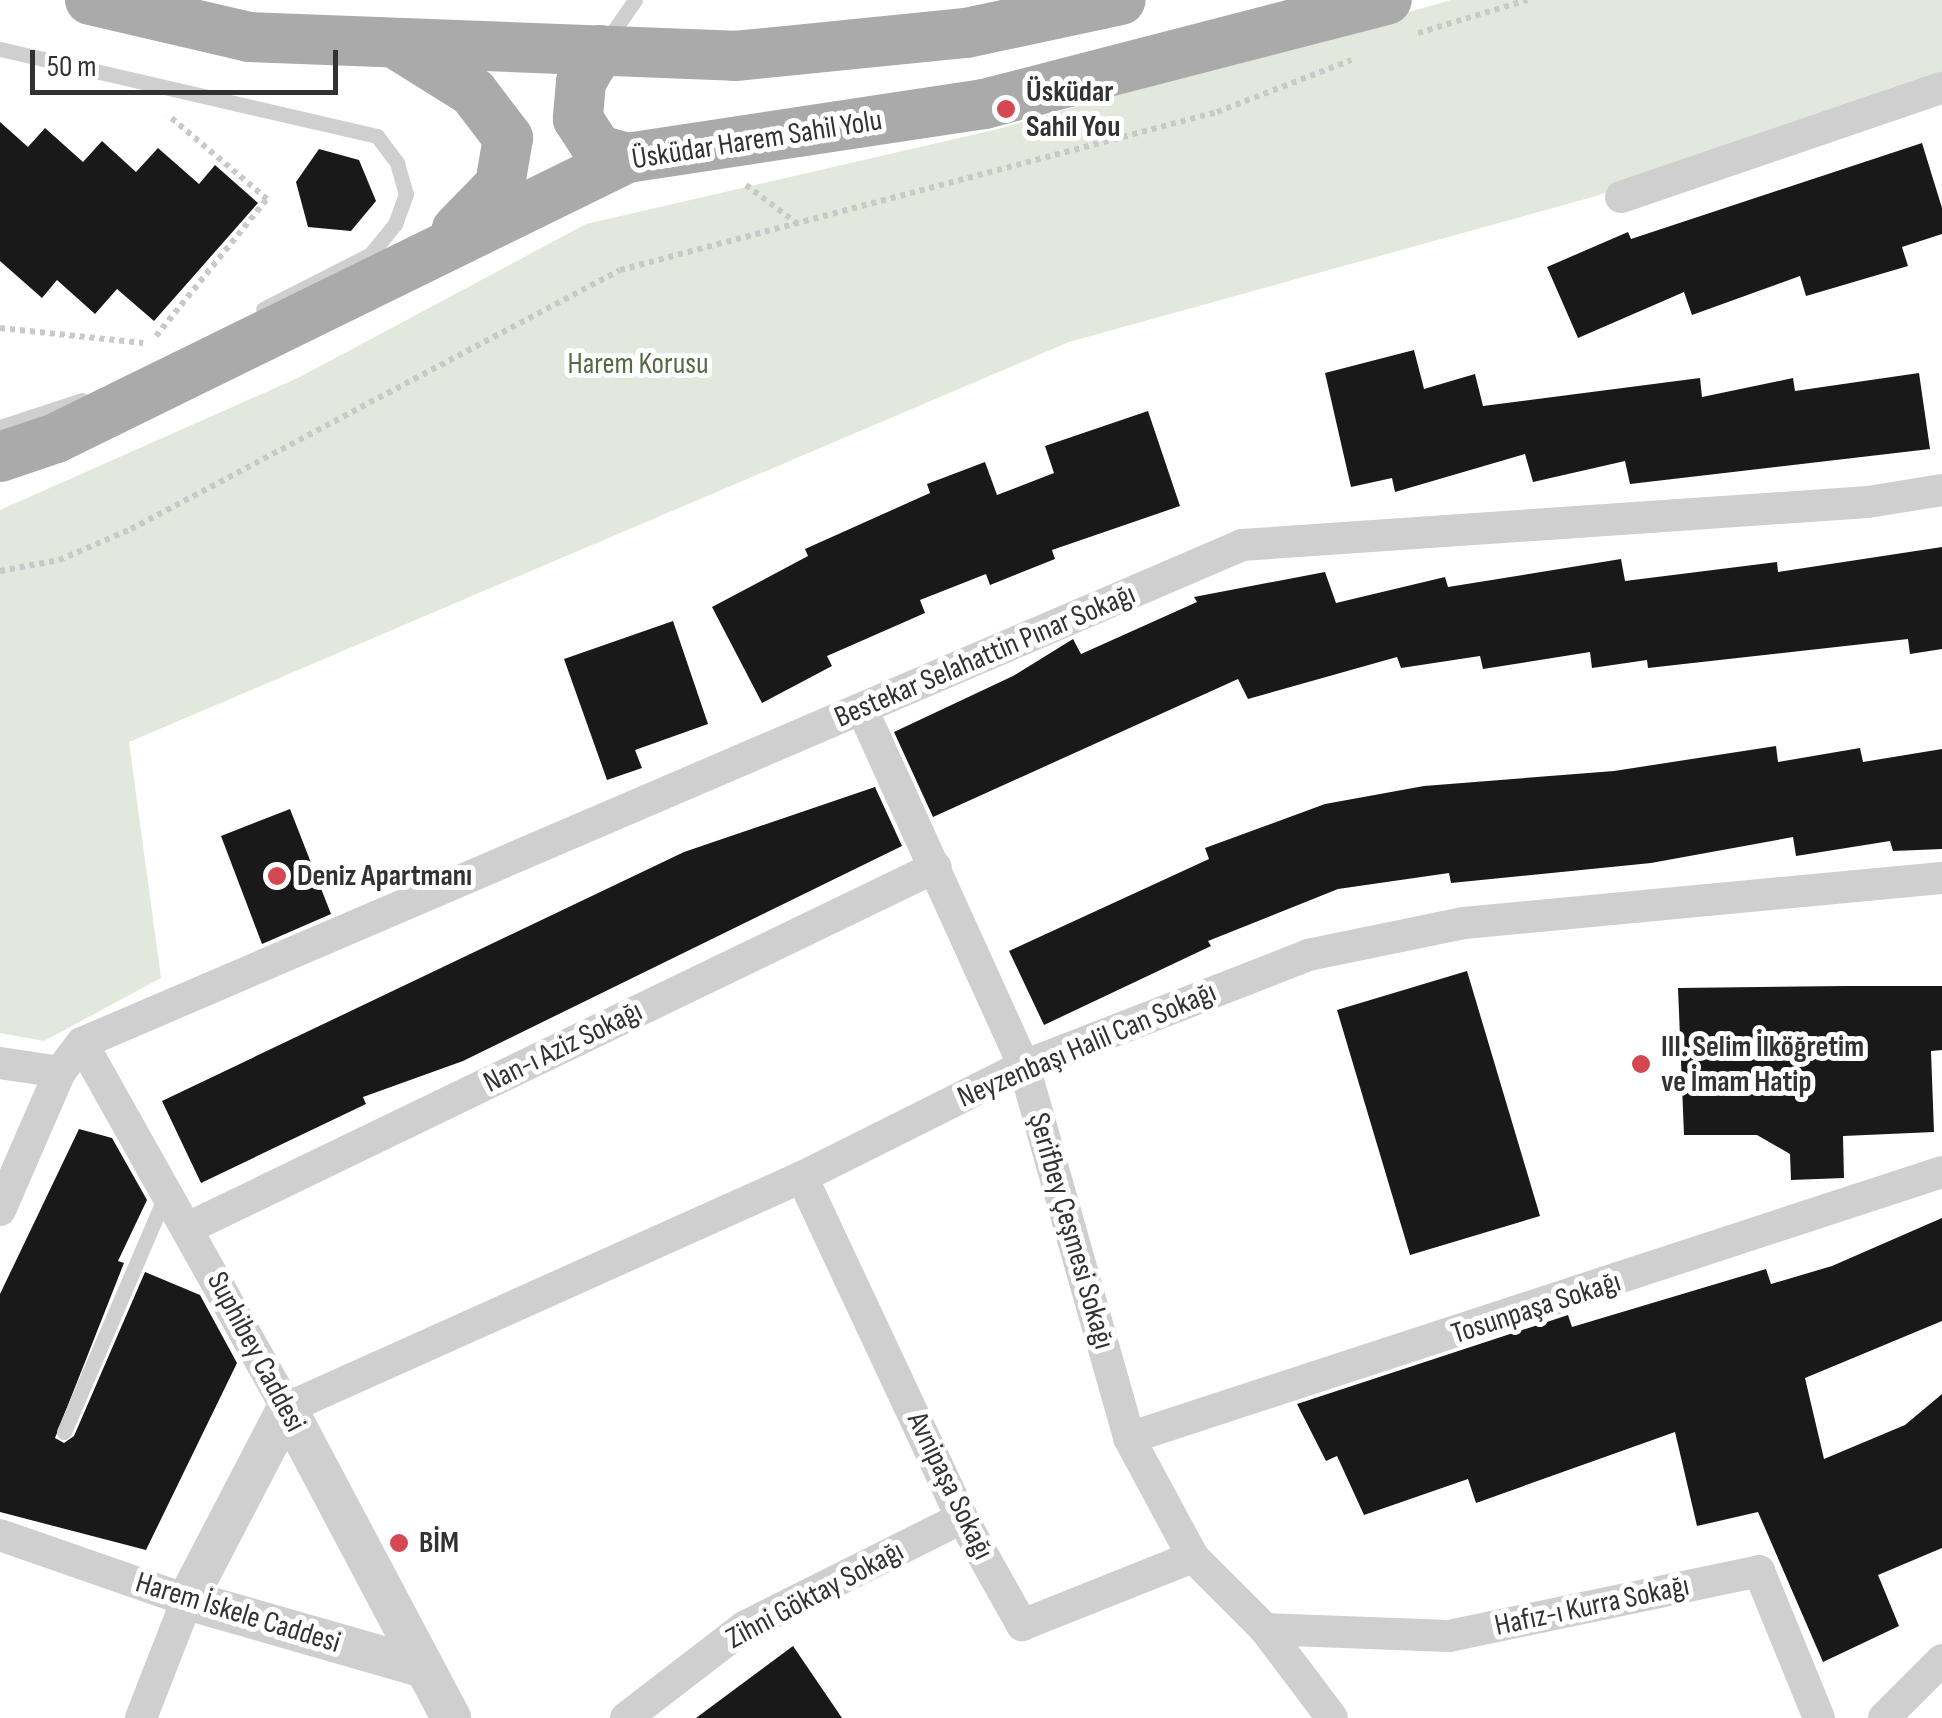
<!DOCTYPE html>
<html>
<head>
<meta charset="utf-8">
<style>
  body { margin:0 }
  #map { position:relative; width:1942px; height:1718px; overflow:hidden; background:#fff; font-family:"Sofia Sans Condensed",sans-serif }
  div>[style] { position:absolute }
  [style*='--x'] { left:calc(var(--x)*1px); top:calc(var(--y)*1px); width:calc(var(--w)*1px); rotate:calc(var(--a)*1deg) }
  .green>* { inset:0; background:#e2e8dc }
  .building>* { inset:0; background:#191919 }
  .path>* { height:6px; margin-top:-3px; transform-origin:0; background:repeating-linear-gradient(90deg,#c9c9c9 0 5px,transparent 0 10px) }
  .service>* { height:15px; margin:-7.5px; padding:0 7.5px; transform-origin:7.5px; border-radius:7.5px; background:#cfcfcf }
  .minor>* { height:32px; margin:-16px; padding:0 16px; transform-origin:16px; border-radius:16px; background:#cfcfcf }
  .tertiary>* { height:40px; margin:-20px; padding:0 20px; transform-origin:20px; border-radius:20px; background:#cfcfcf }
  .primary>* { height:50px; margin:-25px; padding:0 25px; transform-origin:25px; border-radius:25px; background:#aaa }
  .dots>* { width:28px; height:28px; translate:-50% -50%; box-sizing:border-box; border:5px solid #fff; border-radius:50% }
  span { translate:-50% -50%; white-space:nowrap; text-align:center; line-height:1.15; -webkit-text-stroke:10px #fff; paint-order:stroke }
  .poi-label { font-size:30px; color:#323232; font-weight:700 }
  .left { translate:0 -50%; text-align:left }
  .street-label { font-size:30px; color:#323232 }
  .park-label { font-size:30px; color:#556a43 }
  .scale { position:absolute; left:30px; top:50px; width:308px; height:45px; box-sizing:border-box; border:5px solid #323232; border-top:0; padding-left:12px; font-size:30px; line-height:35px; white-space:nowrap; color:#323232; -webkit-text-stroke:8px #fff; paint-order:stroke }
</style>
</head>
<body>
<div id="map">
  <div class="green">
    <i style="clip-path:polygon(1451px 0,1942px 0,1942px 76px,1596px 196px,1069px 342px,129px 742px,161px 978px,44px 1041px,0 1033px,0 510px,298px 378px,586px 224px,998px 129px)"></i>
  </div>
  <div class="building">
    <i style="clip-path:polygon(0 122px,28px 147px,45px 128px,83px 162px,102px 141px,136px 172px,158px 148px,199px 184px,215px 165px,258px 203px,154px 321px,117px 289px,95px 314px,57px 280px,42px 298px,0 261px)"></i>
    <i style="clip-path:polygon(1922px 143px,1942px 208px,1942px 234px,1902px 247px,1908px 266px,1806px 296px,1800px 276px,1692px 315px,1684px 292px,1578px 338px,1547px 267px,1628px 232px,1631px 239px)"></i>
    <i style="clip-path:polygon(319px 149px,359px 160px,376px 201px,351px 231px,308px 227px,296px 182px)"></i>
    <i style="clip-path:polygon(1414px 350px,1424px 389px,1475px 374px,1483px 406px,1700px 378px,1702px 397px,1793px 378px,1795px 391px,1919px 373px,1930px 449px,1630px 484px,1625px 461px,1533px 482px,1525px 454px,1395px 492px,1392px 478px,1351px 487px,1325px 373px)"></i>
    <i style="clip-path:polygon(1148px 411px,1180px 506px,1052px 550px,1055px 559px,990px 585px,986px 574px,920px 600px,925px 613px,827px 656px,832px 666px,762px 703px,712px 607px,808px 556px,805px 549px,930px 493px,927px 484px,985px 462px,997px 495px,1054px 473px,1045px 446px)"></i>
    <i style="clip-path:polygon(1942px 547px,1942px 649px,1910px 654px,1908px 639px,1648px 668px,1647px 660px,1592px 668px,1590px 652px,1483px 669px,1480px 656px,1401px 668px,1397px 657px,1248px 699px,1238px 679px,933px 817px,894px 732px,1013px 676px,1073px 639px,1081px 654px,1197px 602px,1194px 597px,1325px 572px,1336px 603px,1445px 577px,1448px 587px,1621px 559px,1625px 581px,1777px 562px,1778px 572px)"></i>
    <i style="clip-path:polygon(673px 621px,708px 724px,635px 750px,642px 768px,607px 780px,564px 659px)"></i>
    <i style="clip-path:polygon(1776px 746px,1778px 762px,1860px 748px,1863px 762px,1942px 749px,1942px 849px,1893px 851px,1890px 841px,1796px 856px,1793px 837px,1651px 863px,1451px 883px,1449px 873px,1338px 889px,1208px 941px,1211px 946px,1044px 1025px,1009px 951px,1209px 859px,1205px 848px,1325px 804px,1424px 786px,1614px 771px)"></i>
    <i style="clip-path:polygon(875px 787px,902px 846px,463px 1061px,363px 1097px,366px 1104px,201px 1183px,162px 1101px,684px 852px)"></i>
    <i style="clip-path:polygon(290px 809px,331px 914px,262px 944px,221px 836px)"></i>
    <i style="clip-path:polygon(1467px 971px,1540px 1216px,1410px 1255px,1337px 1010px)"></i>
    <i style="clip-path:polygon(1846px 986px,1942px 986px,1942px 1050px,1931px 1051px,1934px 1132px,1843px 1136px,1844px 1178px,1791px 1180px,1790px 1154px,1757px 1135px,1684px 1135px,1678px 988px)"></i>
    <i style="clip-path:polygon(79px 1129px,112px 1138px,147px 1200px,118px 1261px,124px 1263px,55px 1438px,64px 1443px,74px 1436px,145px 1272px,200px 1295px,237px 1363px,146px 1550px,0 1512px,0 1294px)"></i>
    <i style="clip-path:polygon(1942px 1218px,1942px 1321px,1805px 1378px,1824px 1459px,1905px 1425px,1942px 1394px,1942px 1548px,1878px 1575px,1899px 1626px,1823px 1662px,1758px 1512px,1697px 1526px,1675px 1432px,1476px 1503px,1468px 1479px,1364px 1515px,1337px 1456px,1326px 1461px,1297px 1404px,1568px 1315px,1572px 1327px,1766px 1269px,1771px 1284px,1832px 1266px)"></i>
    <i style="clip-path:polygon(793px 1646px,842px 1718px,696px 1718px)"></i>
  </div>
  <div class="path">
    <i style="--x:1418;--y:33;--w:114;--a:-16.8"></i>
    <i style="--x:746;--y:185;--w:65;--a:36.9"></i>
    <i style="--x:0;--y:328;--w:144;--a:6"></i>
    <i style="--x:156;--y:336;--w:176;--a:-51"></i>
    <i style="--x:267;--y:199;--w:130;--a:-139.7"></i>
    <i style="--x:0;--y:571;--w:60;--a:-10.6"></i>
    <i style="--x:59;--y:560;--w:78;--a:-23.3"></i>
    <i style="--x:131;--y:529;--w:553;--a:-27.91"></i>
    <i style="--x:620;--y:270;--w:618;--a:-14.82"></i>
    <i style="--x:1217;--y:112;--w:144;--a:-21.2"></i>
  </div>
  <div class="service">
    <i style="--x:606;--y:42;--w:51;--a:-55.4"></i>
    <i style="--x:0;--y:49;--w:387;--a:13"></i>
    <i style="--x:377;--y:136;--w:34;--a:53"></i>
    <i style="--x:397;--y:163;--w:32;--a:74"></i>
    <i style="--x:406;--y:194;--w:32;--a:110"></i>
    <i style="--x:395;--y:224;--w:38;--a:129"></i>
    <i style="--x:371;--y:254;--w:121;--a:153"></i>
    <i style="--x:0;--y:427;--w:86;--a:-18.2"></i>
    <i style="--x:64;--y:1432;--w:259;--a:-66.8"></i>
  </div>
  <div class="minor">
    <i style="--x:1621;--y:197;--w:339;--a:-18.8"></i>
    <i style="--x:862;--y:709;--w:392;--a:65.6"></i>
    <i style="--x:1024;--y:1066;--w:387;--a:74.2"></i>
    <i style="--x:1129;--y:1438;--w:135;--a:61.7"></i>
    <i style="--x:1193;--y:1557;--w:102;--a:45"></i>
    <i style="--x:1265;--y:1629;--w:111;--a:53"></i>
    <i style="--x:82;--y:1043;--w:419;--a:60.7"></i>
    <i style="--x:287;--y:1408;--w:564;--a:-24.16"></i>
    <i style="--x:802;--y:1177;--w:248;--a:-26.6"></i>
    <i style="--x:1024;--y:1066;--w:305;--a:-21.3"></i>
    <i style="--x:1308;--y:955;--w:159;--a:-11.6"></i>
    <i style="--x:1464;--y:923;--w:480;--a:-5.4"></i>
    <i style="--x:0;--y:1063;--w:61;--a:8.5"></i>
    <i style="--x:60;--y:1072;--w:36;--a:-53"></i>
    <i style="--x:82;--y:1043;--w:1262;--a:-23.23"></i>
    <i style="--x:1242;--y:545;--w:627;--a:-3.93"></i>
    <i style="--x:1868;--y:502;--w:75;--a:-9.2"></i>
    <i style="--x:802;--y:1177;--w:377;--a:64.9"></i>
    <i style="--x:962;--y:1518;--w:123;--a:60.7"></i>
    <i style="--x:1022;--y:1625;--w:184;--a:-21.7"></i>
    <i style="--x:0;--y:1210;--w:150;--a:-66.5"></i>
    <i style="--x:190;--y:1227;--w:828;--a:-25.76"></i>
    <i style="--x:1129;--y:1438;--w:855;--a:-18.12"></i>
    <i style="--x:0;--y:1535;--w:198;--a:19.2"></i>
    <i style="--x:187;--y:1600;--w:127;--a:111.3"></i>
    <i style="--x:1265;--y:1629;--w:184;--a:2.2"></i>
    <i style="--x:1449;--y:1636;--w:317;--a:-11.8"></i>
    <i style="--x:1759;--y:1571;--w:159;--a:67.8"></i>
    <i style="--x:626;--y:1718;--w:149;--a:-37.6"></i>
    <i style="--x:744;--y:1627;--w:244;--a:-26.6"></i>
    <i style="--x:1884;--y:1718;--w:82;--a:-45"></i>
  </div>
  <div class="tertiary">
    <i style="--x:287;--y:1408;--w:216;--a:117.5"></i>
    <i style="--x:187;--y:1600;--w:243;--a:16"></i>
    <i style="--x:287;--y:1408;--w:351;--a:62.1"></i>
  </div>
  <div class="primary">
    <i style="--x:90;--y:0;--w:163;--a:13.1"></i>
    <i style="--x:249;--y:37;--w:486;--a:2.2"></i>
    <i style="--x:735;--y:56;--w:232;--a:-5.7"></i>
    <i style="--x:966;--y:33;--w:158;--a:-12"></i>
    <i style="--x:401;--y:47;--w:85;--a:32"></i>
    <i style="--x:473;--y:92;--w:58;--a:52.7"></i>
    <i style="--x:508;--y:138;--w:48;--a:99.7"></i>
    <i style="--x:500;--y:185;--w:62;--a:134.3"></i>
    <i style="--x:600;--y:50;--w:37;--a:121"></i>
    <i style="--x:581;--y:82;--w:37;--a:95"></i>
    <i style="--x:578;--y:119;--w:37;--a:57"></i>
    <i style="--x:598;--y:150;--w:30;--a:15"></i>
    <i style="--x:0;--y:457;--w:59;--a:-18.7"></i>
    <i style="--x:56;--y:438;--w:636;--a:-26.12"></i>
    <i style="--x:627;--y:158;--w:361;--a:-8.6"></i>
    <i style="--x:984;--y:104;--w:416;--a:-14.5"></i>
  </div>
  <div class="dots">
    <i style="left:1006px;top:109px;background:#d54851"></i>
    <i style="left:277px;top:876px;background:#d54851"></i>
    <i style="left:1641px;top:1064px;background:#d54851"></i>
    <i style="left:399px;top:1543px;background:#d54851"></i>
  </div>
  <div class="poi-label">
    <span class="left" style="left:1026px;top:109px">Üsküdar<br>Sahil You</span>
    <span class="left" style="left:297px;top:876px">Deniz Apartmanı</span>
    <span class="left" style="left:1661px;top:1064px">III. Selim İlköğretim<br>ve İmam Hatip</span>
    <span class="left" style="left:419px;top:1543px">BİM</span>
  </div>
  <div class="street-label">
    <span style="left:757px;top:140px;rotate:-9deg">Üsküdar Harem Sahil Yolu</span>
    <span style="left:985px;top:656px;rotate:-23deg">Bestekar Selahattin Pınar Sokağı</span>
    <span style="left:1087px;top:1045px;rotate:-23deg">Neyzenbaşı Halil Can Sokağı</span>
    <span style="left:563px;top:1047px;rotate:-26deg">Nan-ı Aziz Sokağı</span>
    <span style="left:1071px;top:1231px;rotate:74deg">Şerifbey Çeşmesi Sokağı</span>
    <span style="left:1536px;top:1308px;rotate:-18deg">Tosunpaşa Sokağı</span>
    <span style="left:256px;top:1352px;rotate:62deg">Suphibey Caddesi</span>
    <span style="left:950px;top:1486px;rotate:64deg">Avnipaşa Sokağı</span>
    <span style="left:815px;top:1595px;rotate:-28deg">Zihni Göktay Sokağı</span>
    <span style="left:1592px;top:1606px;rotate:-12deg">Hafız-ı Kurra Sokağı</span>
    <span style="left:238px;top:1613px;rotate:17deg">Harem İskele Caddesi</span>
  </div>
  <div class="park-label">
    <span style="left:638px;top:364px">Harem Korusu</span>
  </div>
  <div class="scale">50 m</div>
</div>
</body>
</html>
